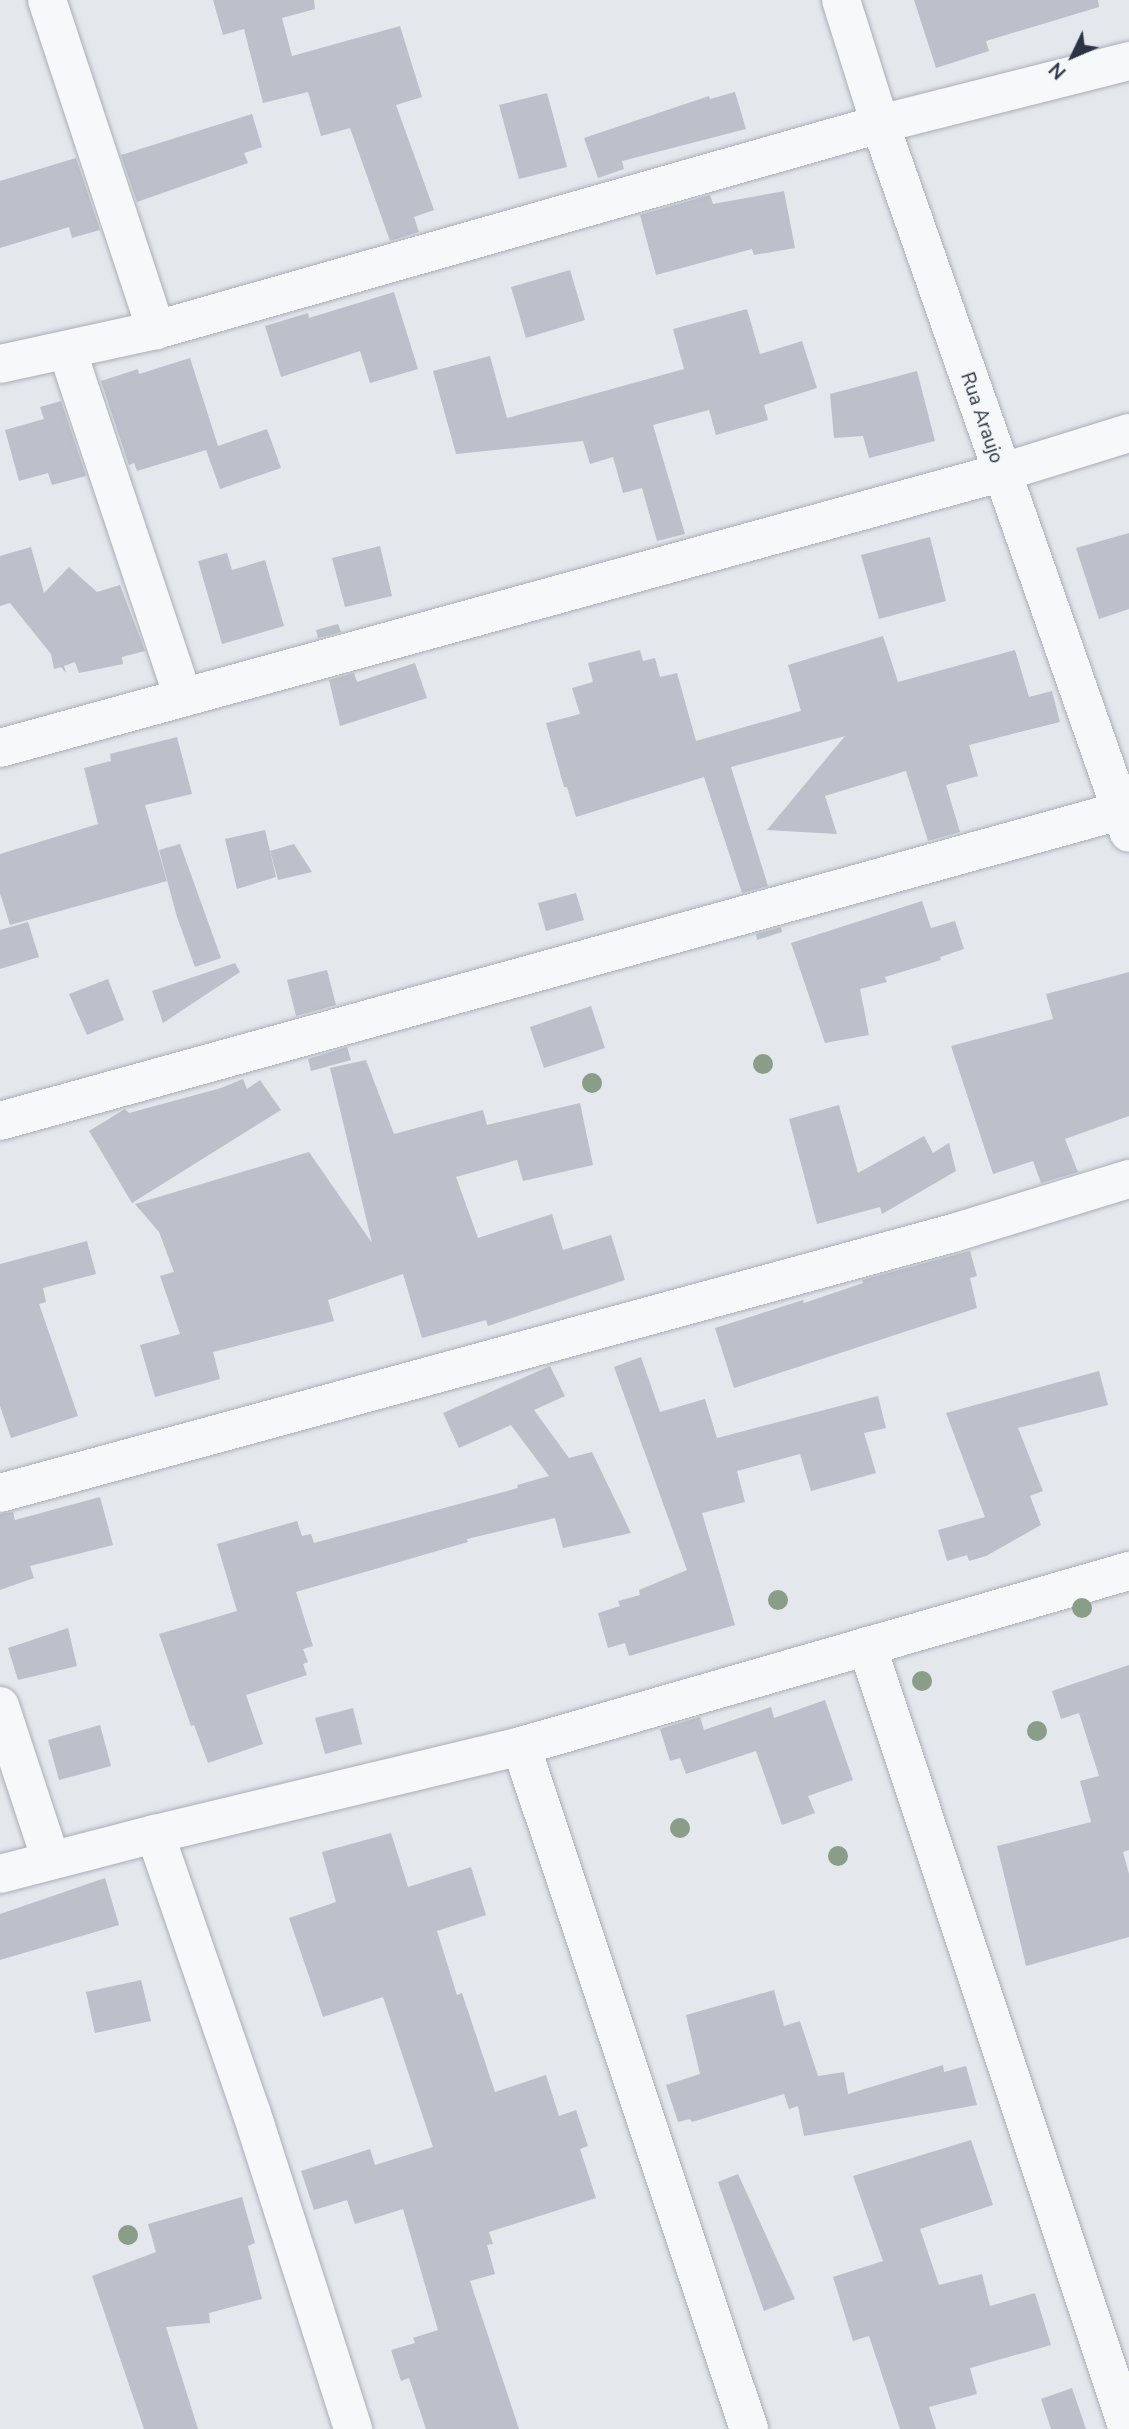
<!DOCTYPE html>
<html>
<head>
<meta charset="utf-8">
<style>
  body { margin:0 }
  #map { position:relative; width:1129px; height:2429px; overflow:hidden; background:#e4e7ec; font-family:"Nunito Sans",sans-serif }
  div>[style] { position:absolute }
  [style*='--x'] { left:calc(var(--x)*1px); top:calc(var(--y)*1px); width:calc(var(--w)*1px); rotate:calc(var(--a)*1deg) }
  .building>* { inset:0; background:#bbc0ca }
  .roads { filter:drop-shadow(0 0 2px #a9aeb7) drop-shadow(0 0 2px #a9aeb7) }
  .minor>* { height:38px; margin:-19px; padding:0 19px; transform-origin:19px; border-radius:19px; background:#f7f8fa }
  .trees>* { width:20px; height:20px; margin:-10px; border-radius:50%; background:#899d89 }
  span { translate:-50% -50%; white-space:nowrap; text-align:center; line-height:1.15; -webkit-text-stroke:5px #f4f6f9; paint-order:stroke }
  .street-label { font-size:19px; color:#2b3445 }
  .north { position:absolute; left:1038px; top:21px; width:70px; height:70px; -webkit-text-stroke:5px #f4f6f9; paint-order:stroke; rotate:226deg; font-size:19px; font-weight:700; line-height:28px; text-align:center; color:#2b3445 }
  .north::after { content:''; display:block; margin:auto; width:24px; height:32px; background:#2b3445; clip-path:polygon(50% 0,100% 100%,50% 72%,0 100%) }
</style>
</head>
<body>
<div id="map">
  <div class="building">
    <i style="clip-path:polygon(213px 0,314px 0,315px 9px,282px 18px,292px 56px,400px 26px,422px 97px,396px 105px,434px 210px,414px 217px,419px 232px,390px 241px,350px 128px,321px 136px,308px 92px,263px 103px,244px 29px,223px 35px)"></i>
    <i style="clip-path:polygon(914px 0,1098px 0,1099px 7px,986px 41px,989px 51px,936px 68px)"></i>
    <i style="clip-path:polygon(735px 92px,746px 129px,622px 161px,624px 169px,598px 178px,584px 138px,709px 96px,710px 99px)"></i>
    <i style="clip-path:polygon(547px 93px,567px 167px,519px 179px,499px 105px)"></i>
    <i style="clip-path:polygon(252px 114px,262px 147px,244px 153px,248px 163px,137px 202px,121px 155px)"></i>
    <i style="clip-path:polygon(76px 158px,100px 230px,72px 238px,69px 227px,0 248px,0 181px)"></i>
    <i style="clip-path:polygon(784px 191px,795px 248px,754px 255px,752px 249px,656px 275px,640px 215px,710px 195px,713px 204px)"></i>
    <i style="clip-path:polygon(570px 270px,585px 320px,526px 338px,511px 287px)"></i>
    <i style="clip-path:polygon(394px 292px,418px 369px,370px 383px,360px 351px,281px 377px,265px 326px,308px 313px,309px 318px)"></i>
    <i style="clip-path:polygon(747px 309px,760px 354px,802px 341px,817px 388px,764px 405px,768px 420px,716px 435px,709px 410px,653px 425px,685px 534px,657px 541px,642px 488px,623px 493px,613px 457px,590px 464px,583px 441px,456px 454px,433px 371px,490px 356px,507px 418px,684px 369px,673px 329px)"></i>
    <i style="clip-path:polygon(190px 358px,218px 446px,267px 429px,281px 468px,220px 489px,206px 450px,137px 471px,134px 463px,129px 465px,101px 381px,138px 369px,139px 374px)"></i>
    <i style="clip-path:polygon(917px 371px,935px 441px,869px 458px,863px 436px,834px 438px,830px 394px)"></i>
    <i style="clip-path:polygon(61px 401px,86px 476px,52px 485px,48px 473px,19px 481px,5px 430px,44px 419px,40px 407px)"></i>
    <i style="clip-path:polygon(1129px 533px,1129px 609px,1099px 619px,1076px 548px)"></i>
    <i style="clip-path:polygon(930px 537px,946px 601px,879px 619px,861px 555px)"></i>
    <i style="clip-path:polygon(380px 546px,392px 596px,345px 607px,332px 558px)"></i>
    <i style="clip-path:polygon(31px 547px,44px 593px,69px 567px,97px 592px,120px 585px,145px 651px,122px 657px,123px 664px,79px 673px,75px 662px,64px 666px,66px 673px,61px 667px,54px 669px,51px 654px,10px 603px,0 606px,0 556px)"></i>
    <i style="clip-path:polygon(227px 553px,232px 570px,265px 560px,284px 626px,222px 644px,198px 561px)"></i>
    <i style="clip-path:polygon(338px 624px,341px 632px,318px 638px,316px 630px)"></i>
    <i style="clip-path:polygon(883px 636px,898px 682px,1015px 650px,1029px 697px,1052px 691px,1060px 722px,969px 745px,978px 776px,946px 785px,960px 832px,928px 841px,906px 771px,825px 796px,837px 834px,767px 830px,845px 736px,731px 767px,768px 886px,742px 893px,704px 777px,576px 817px,567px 787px,564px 787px,546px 723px,580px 714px,572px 688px,593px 682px,588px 663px,640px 650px,643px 661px,655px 658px,660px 677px,677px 673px,696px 741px,801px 711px,788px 665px)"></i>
    <i style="clip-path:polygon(415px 663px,427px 698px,340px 726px,329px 680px,354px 673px,357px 682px)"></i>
    <i style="clip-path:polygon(177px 737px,192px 794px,145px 805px,167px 881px,10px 925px,0 893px,0 854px,98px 824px,84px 768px,111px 761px,110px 754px)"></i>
    <i style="clip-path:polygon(265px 830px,276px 877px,237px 889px,225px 839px)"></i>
    <i style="clip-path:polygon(180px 844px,221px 958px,195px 967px,177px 917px,159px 850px)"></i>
    <i style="clip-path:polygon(294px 844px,312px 872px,278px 880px,270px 851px)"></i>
    <i style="clip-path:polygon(576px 893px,584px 920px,546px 931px,538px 903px)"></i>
    <i style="clip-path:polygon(922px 901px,931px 928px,955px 921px,964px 949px,940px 957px,941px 960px,885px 977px,887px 982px,860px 989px,869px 1035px,825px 1043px,791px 943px)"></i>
    <i style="clip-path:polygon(28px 922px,39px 957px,0 969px,0 930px)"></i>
    <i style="clip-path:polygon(781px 927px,782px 932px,757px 940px,756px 934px)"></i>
    <i style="clip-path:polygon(235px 963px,240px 972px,163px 1023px,152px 991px)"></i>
    <i style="clip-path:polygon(327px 970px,336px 1005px,296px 1016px,287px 980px)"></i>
    <i style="clip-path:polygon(1129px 972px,1129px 1116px,1065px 1139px,1078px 1172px,1041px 1183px,1033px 1161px,993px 1174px,951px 1046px,1053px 1019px,1046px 994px)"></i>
    <i style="clip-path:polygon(108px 979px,124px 1020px,87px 1035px,69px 994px)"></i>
    <i style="clip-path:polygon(591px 1006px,605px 1048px,544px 1068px,530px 1027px)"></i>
    <i style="clip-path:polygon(347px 1047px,351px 1060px,311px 1071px,308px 1059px)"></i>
    <i style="clip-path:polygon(366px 1060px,394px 1134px,483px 1110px,487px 1125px,580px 1103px,593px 1165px,523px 1181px,517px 1160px,456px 1177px,478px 1238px,552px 1214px,563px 1250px,611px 1235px,625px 1280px,488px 1326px,486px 1320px,422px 1338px,403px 1274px,328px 1300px,334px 1321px,213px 1352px,220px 1379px,155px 1397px,140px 1345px,180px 1334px,160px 1276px,174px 1272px,159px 1232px,135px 1204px,309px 1152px,372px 1243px,330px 1068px)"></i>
    <i style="clip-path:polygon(243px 1079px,247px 1089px,260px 1080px,281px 1110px,132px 1203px,89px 1131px,125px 1109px,129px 1113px,221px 1088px)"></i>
    <i style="clip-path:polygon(839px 1105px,858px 1173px,924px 1136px,933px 1153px,949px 1143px,956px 1171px,882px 1214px,880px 1207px,817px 1224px,789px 1119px)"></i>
    <i style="clip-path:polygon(87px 1241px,96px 1274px,43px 1288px,46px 1302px,39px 1304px,78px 1416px,11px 1438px,0 1406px,0 1264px)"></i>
    <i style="clip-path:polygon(970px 1251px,977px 1276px,970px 1278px,977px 1308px,734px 1388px,715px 1328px,803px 1300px,804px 1303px,863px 1283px,862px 1280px)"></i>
    <i style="clip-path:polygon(641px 1357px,660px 1412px,705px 1399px,717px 1438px,878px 1396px,886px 1428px,864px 1433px,876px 1473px,811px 1491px,800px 1454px,737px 1471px,745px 1502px,702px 1513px,735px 1625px,629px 1656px,625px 1643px,608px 1648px,598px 1613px,620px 1606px,618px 1601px,640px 1595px,639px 1590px,687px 1570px,614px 1367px)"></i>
    <i style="clip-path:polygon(550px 1366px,565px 1396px,534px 1410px,569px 1458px,592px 1452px,631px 1533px,563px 1548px,555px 1518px,467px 1539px,468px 1542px,296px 1592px,313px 1646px,303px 1649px,308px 1662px,303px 1664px,307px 1675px,246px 1695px,263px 1744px,208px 1763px,194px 1725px,191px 1726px,159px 1634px,237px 1611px,217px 1544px,297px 1521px,302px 1536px,311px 1534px,314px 1543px,518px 1488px,517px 1485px,549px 1476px,511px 1425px,459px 1448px,443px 1413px)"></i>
    <i style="clip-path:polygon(1099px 1371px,1108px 1405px,1018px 1428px,1043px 1491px,1030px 1496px,1041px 1525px,986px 1556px,969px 1561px,967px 1555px,947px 1561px,938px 1530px,985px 1517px,946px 1413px)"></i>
    <i style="clip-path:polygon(100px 1497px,113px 1545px,30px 1566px,34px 1578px,0 1590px,0 1514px,13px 1512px,15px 1520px)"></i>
    <i style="clip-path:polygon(68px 1628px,77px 1666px,18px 1680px,8px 1648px)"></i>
    <i style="clip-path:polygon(1129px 1665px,1129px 1850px,1123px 1852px,1129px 1874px,1129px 1937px,1026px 1966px,997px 1846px,1091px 1822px,1080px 1781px,1099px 1776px,1079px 1713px,1061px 1719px,1052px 1691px)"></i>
    <i style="clip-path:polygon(825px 1700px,853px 1780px,808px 1796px,815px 1813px,782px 1825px,756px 1751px,686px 1774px,680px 1758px,670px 1761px,660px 1729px,700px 1717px,704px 1730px,771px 1707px,774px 1718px)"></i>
    <i style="clip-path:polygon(353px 1708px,362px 1744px,325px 1754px,315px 1718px)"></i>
    <i style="clip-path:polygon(100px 1725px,111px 1766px,59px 1780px,48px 1740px)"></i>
    <i style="clip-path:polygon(391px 1833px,408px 1887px,471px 1867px,486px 1915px,437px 1931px,457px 1995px,462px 1993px,495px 2092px,546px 2075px,559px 2116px,576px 2110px,588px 2146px,580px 2149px,596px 2198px,489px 2232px,493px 2244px,487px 2245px,495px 2274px,470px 2281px,519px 2429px,426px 2429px,409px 2378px,401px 2381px,391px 2350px,415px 2343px,413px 2338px,438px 2330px,403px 2209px,355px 2224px,347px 2200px,314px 2210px,301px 2171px,370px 2149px,375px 2165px,433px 2147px,383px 1997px,323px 2017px,289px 1918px,336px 1902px,322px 1852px)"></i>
    <i style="clip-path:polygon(105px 1878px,119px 1925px,0 1960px,0 1914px)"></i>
    <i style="clip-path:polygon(141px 1980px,151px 2021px,95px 2033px,86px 1992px)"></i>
    <i style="clip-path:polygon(774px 1990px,784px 2026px,800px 2021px,818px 2076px,844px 2072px,848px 2094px,943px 2065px,944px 2072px,966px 2066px,977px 2105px,804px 2136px,798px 2106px,789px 2109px,784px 2094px,692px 2122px,690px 2119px,678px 2122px,666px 2085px,700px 2074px,686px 2015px)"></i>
    <i style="clip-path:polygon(971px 2140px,993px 2205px,920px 2229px,939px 2285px,982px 2274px,990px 2306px,1035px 2293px,1051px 2345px,970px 2368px,977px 2394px,929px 2407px,936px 2429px,900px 2429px,869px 2336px,853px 2341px,833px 2277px,883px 2261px,853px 2176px)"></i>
    <i style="clip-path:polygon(738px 2174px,795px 2299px,764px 2311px,718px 2182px)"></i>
    <i style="clip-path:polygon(242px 2197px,255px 2243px,248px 2246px,262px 2299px,209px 2313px,210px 2323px,166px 2327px,198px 2429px,144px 2429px,92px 2276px,156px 2252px,148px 2224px)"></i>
    <i style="clip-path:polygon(1072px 2388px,1086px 2429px,1051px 2429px,1041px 2399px)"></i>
  </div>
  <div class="roads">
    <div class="minor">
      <i style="--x:47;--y:0;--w:348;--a:71.7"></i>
      <i style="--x:841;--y:0;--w:130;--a:72.5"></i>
      <i style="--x:880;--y:124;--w:751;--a:70.65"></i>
      <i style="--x:67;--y:350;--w:365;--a:71.5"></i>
      <i style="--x:0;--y:364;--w:160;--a:-12.3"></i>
      <i style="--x:156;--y:330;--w:753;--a:-15.88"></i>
      <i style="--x:880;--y:124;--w:257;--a:-14.2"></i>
      <i style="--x:0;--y:748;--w:1037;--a:-15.38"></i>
      <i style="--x:1000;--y:473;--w:135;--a:-17.2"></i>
      <i style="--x:0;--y:1121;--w:1165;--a:-15.48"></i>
      <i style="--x:0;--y:1493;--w:988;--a:-15.26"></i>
      <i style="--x:953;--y:1233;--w:184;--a:-17.1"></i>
      <i style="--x:867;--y:1646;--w:825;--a:71.57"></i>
      <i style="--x:0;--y:1706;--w:162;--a:71.7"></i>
      <i style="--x:521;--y:1746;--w:720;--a:71.54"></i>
      <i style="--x:155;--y:1834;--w:376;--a:-13.5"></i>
      <i style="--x:521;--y:1746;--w:633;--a:-16.06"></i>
      <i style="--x:0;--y:1874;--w:160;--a:-14.5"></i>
      <i style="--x:155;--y:1834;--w:296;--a:70.9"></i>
      <i style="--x:252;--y:2114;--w:331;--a:72.2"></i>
    </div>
  </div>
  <div class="trees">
    <i style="left:763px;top:1064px"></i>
    <i style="left:592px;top:1083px"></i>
    <i style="left:778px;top:1600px"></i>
    <i style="left:1082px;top:1608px"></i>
    <i style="left:922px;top:1681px"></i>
    <i style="left:1037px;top:1731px"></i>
    <i style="left:680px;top:1828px"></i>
    <i style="left:838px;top:1856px"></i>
    <i style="left:128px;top:2235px"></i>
  </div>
  <div class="street-label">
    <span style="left:981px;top:418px;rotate:71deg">Rua Araujo</span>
  </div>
  <div class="north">N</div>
</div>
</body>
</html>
